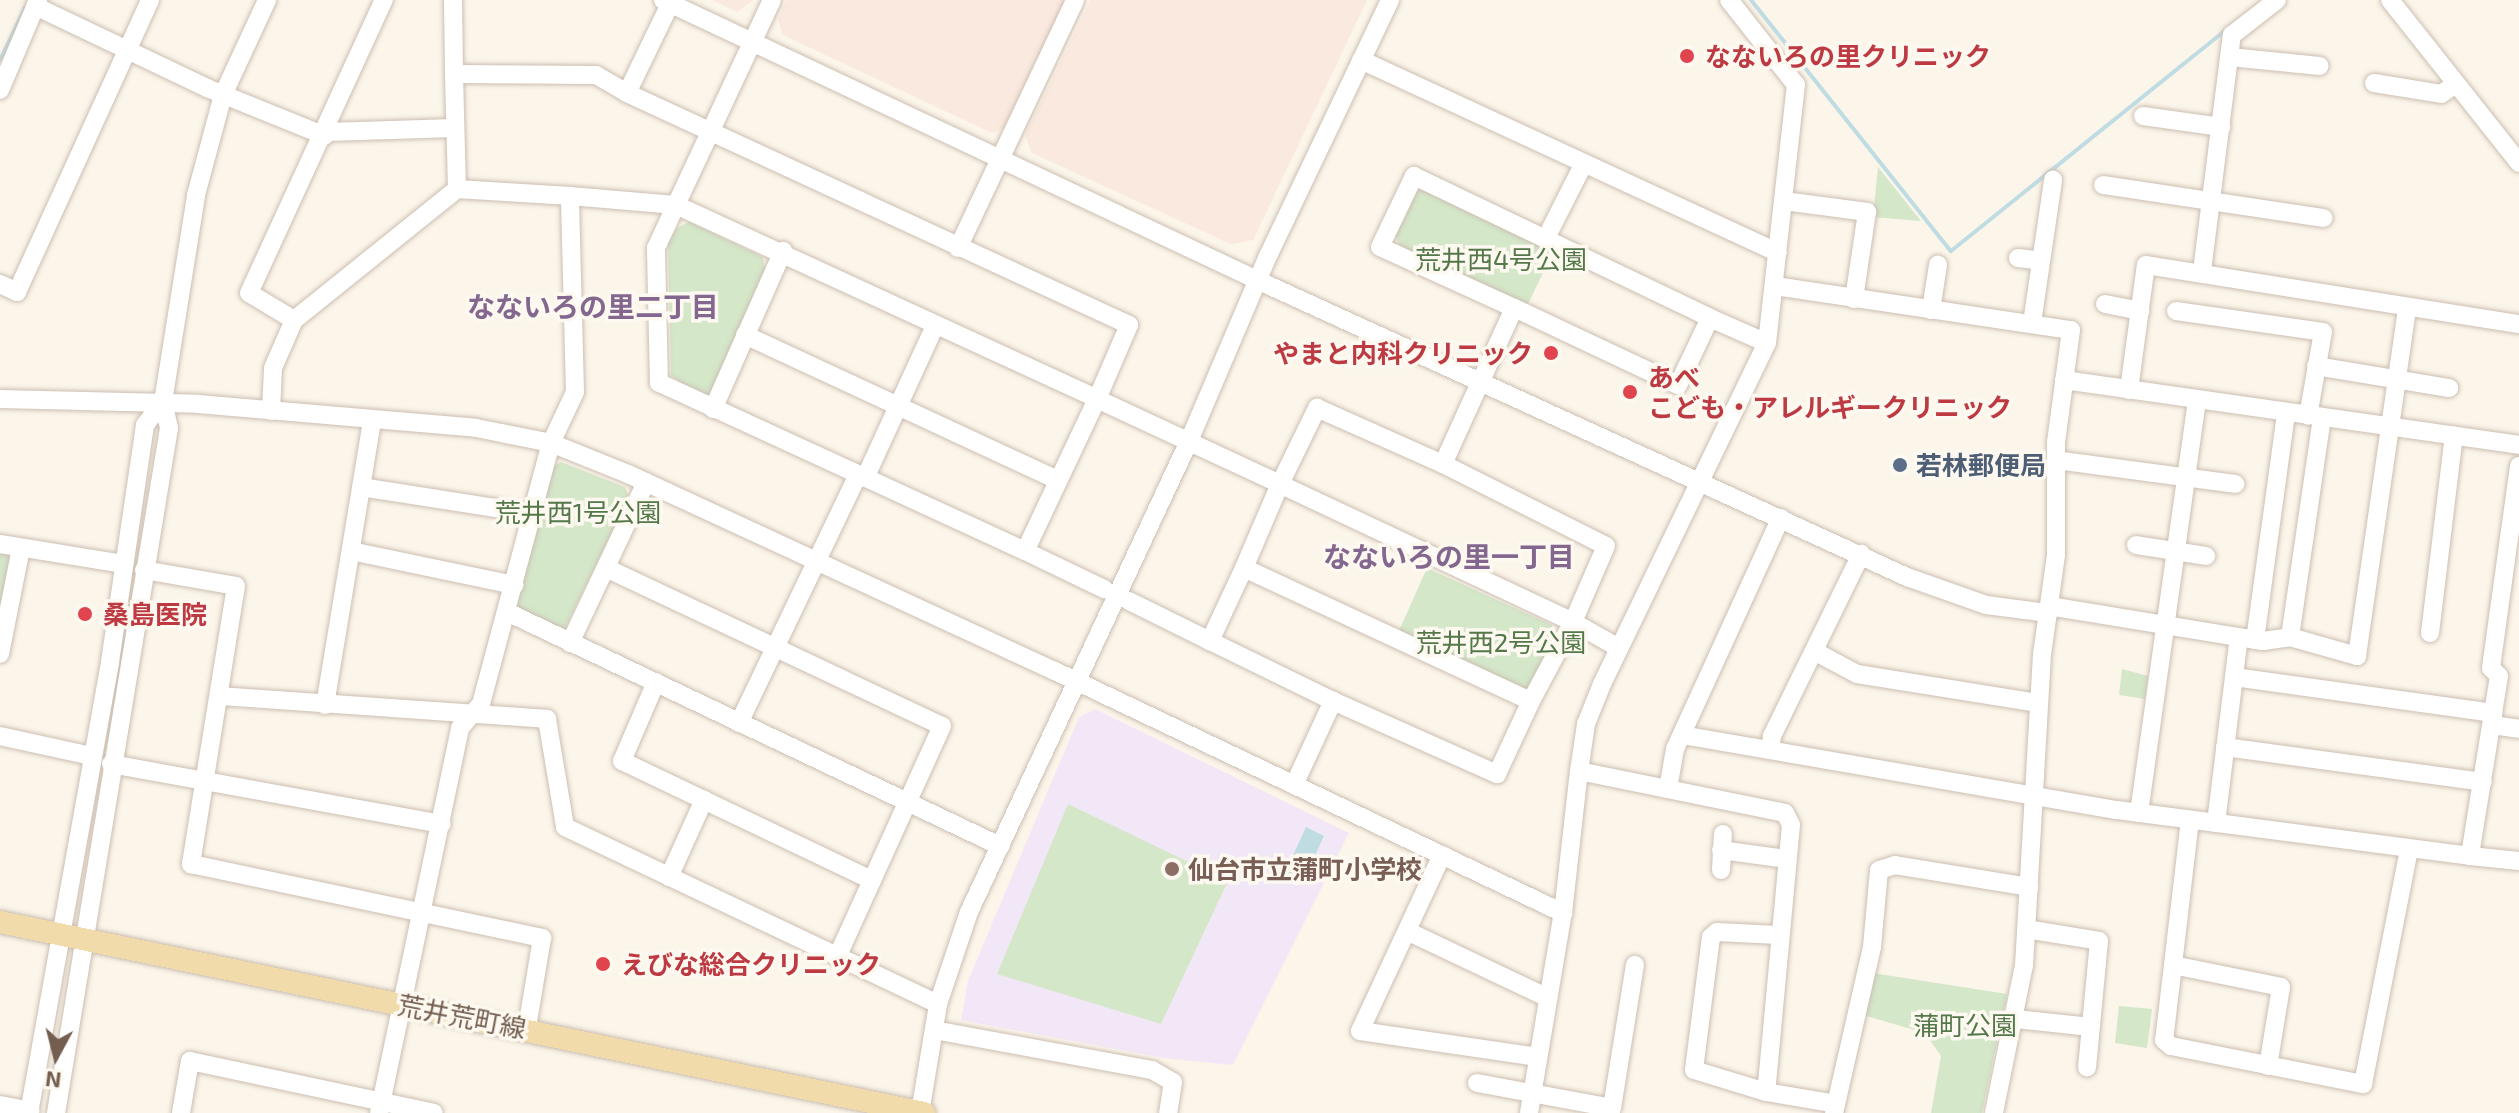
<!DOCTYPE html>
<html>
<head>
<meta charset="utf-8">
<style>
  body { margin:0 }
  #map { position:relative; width:2519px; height:1113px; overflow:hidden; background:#fbf5ea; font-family:"Exo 2","Noto Sans JP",sans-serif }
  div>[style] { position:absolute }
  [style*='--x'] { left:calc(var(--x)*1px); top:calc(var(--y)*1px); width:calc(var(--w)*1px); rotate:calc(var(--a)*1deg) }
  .commercial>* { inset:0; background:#fae9df }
  .education>* { inset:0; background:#f2e7f7 }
  .green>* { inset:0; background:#d4e7c9 }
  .water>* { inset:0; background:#c0dce3 }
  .stream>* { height:4px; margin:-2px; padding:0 2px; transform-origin:2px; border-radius:2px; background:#c0dce3 }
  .roads { filter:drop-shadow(0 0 2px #ccbeb1) drop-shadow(0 0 2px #ccbeb1) }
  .minor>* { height:18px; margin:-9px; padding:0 9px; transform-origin:9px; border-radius:9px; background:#fff }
  .major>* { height:22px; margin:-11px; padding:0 11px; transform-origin:11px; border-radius:11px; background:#f2dbaa }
  .dots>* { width:22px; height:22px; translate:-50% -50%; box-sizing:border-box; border:4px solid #fdf9f0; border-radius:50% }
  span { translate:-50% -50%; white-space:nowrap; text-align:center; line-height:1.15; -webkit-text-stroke:7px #fdf9f0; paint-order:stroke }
  .health-label { font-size:26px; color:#be3a42; font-weight:700 }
  .left { translate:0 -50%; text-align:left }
  .right { translate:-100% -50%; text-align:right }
  .park-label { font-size:26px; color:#547849 }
  .service-label { font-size:26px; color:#4e5e75; font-weight:700 }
  .education-label { font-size:26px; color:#785e54; font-weight:700 }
  .street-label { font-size:26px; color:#735e50 }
  .neighbourhood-label { font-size:28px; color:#84678e; font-weight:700 }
  .north { position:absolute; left:16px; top:1017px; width:80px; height:80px; -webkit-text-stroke:6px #fdf9f0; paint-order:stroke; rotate:187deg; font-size:22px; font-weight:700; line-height:32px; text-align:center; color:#735e50 }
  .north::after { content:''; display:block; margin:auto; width:28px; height:36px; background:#735e50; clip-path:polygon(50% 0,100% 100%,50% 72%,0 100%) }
</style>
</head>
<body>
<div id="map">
  <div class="commercial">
    <i style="clip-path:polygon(712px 0,753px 0,737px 12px)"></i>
    <i style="clip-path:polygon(787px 0,1065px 0,1007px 127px,992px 133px,783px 35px,778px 19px)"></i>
    <i style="clip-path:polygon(1091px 0,1367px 0,1253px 240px,1231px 244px,1032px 153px,1025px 135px)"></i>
  </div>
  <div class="education">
    <i style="clip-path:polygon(1095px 709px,1349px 833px,1233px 1065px,1164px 1058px,961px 1020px,968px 981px,1079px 717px)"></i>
  </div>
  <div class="green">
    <i style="clip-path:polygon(1878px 167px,1921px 221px,1873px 217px)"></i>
    <i style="clip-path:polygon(1424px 189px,1555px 248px,1527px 306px,1400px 247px,1395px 234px,1416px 191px)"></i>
    <i style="clip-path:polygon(689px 222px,763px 257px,766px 275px,712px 394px,702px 399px,671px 375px,668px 242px,677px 228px)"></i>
    <i style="clip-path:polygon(561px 462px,625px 487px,629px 498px,564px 630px,515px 608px,552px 467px)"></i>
    <i style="clip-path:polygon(0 544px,13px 546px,0 640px)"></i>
    <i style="clip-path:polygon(1427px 568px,1552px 625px,1557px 636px,1525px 693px,1398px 633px)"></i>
    <i style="clip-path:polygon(2122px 669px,2148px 676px,2145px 699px,2119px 695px)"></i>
    <i style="clip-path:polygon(1068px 804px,1228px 881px,1161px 1024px,997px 974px)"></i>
    <i style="clip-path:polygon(1866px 972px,2007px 994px,1982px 1113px,1931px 1113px,1941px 1056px,1925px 1033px,1856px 1013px)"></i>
    <i style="clip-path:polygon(2119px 1006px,2152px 1009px,2147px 1048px,2115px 1043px)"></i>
  </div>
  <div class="water">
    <i style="clip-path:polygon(1306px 827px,1324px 836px,1302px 884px,1284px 875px)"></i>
  </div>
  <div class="stream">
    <i style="--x:1751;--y:0;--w:321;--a:51.5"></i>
    <i style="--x:1951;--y:251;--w:351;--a:-38.8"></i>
    <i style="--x:0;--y:60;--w:58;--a:-64.3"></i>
  </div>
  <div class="roads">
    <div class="minor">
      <i style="--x:453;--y:0;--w:74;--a:89.2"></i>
      <i style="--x:663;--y:0;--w:657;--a:25.24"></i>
      <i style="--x:1257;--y:280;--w:715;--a:24.56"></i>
      <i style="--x:1907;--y:577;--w:84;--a:19.5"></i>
      <i style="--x:1986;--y:605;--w:63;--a:7.4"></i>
      <i style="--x:2390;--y:0;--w:208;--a:51.6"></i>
      <i style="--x:35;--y:6;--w:191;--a:25.5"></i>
      <i style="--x:207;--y:88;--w:127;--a:22.1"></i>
      <i style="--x:2230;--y:57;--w:90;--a:5.7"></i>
      <i style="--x:1361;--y:60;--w:459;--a:24.8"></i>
      <i style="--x:2374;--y:83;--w:68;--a:9.3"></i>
      <i style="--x:2441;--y:94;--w:18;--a:-34"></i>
      <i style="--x:0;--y:90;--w:98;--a:-67.1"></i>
      <i style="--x:627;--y:93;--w:553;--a:24.8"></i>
      <i style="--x:1129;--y:325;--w:81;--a:113.4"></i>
      <i style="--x:1097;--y:399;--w:202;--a:24.9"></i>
      <i style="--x:1280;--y:484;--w:91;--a:113.2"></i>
      <i style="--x:1244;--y:568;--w:316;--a:24.9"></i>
      <i style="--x:1531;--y:701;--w:89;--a:-62"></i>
      <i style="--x:1573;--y:622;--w:53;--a:29.5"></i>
      <i style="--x:2143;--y:116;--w:79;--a:8"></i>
      <i style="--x:327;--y:132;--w:128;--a:-1.8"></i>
      <i style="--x:2103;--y:185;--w:223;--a:8.5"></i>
      <i style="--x:570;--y:196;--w:106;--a:4.9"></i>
      <i style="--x:676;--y:205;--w:226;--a:-64.9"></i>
      <i style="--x:1784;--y:201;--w:84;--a:7.5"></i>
      <i style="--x:1867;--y:212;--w:88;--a:98.5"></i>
      <i style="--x:676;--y:205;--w:464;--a:24.7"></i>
      <i style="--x:1097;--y:399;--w:168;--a:115.3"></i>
      <i style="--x:1025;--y:551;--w:403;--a:-155.3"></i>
      <i style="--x:659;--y:383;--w:135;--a:-91.3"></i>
      <i style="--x:656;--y:248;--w:47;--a:-65.1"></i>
      <i style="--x:1546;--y:238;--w:82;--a:-63.1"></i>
      <i style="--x:958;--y:248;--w:274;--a:-64.7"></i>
      <i style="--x:2018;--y:258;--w:23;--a:7"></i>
      <i style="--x:2202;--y:271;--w:238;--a:-82.8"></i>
      <i style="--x:2232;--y:35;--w:57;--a:-37.9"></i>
      <i style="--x:0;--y:284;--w:19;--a:25"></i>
      <i style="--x:17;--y:292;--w:321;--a:-65.5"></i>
      <i style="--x:1775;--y:286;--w:299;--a:8.5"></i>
      <i style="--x:2071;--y:330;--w:113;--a:97.6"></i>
      <i style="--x:2056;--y:442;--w:113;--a:90"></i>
      <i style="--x:2056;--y:555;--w:100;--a:98"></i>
      <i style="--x:2042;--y:654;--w:312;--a:93.3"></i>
      <i style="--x:2024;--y:965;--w:151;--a:101.5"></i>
      <i style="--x:2105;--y:304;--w:36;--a:11"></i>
      <i style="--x:1931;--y:310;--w:46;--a:-81.2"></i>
      <i style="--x:2176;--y:311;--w:148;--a:8.1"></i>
      <i style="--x:2323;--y:332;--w:85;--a:100.1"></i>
      <i style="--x:1710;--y:318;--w:62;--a:23.7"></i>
      <i style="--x:294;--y:320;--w:52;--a:-149"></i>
      <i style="--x:249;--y:293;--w:323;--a:-65.3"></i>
      <i style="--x:2032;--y:323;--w:145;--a:-81.6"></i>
      <i style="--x:745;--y:335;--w:345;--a:24.9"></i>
      <i style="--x:2316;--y:366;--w:135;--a:9.4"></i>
      <i style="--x:2064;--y:380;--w:460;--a:8.1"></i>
      <i style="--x:2129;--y:390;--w:126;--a:-82.3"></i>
      <i style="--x:2146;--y:265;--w:378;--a:9"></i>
      <i style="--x:0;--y:399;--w:198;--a:1.4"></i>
      <i style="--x:198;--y:404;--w:279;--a:4.9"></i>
      <i style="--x:476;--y:428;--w:76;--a:11.3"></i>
      <i style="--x:551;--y:443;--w:83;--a:21.9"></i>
      <i style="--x:628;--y:474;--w:470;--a:24.8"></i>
      <i style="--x:1055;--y:671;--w:563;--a:25.47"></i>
      <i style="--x:713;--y:409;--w:173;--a:-66.1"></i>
      <i style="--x:271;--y:411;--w:43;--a:-87.3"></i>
      <i style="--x:273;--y:368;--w:52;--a:-66.4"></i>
      <i style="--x:294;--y:320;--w:209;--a:-38.8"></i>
      <i style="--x:457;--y:189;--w:115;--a:-91.5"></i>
      <i style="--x:454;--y:74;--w:142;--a:0.4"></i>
      <i style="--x:596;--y:75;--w:36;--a:30"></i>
      <i style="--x:627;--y:93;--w:99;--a:-64.2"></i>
      <i style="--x:2056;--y:460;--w:181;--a:7.6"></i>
      <i style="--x:1443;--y:464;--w:182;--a:26.7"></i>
      <i style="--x:1606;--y:546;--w:83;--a:113.5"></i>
      <i style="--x:1573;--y:622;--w:324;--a:-154.8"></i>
      <i style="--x:1280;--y:484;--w:85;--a:-64"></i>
      <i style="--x:1317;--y:408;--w:138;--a:24"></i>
      <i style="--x:1443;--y:464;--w:171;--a:-65.5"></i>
      <i style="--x:1514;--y:308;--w:147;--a:-155.5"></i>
      <i style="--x:1380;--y:247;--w:79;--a:-64.4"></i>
      <i style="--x:1414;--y:176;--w:328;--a:25.6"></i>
      <i style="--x:1710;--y:318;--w:74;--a:115.5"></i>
      <i style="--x:1678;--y:385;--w:181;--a:-154.8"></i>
      <i style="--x:2519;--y:466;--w:204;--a:97.9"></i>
      <i style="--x:2491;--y:668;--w:11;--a:45"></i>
      <i style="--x:2499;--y:676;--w:182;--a:99.2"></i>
      <i style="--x:2470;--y:856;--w:49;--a:5.8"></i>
      <i style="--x:865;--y:478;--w:161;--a:-65.3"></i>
      <i style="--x:361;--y:487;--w:174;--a:8.9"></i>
      <i style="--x:0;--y:544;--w:126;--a:9.2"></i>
      <i style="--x:2136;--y:545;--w:71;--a:8.9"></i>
      <i style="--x:351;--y:551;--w:167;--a:11.8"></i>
      <i style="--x:1025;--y:551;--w:88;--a:25.7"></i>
      <i style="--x:606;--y:568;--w:371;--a:25.2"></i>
      <i style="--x:942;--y:726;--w:254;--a:114.4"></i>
      <i style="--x:1244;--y:568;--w:81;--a:115"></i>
      <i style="--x:1210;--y:641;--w:137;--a:26"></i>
      <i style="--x:1333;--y:701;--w:180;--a:24"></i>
      <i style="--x:1497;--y:774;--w:81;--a:-65"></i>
      <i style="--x:144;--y:570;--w:93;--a:9.9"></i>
      <i style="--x:236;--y:586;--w:282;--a:99.2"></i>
      <i style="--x:191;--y:864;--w:359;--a:11.9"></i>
      <i style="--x:542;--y:938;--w:91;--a:99.5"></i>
      <i style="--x:1129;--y:601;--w:90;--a:26.3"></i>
      <i style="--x:2049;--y:606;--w:217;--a:9.3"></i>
      <i style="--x:2263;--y:641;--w:27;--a:-8"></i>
      <i style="--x:2290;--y:637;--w:221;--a:-81.7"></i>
      <i style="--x:507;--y:612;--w:546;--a:25.39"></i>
      <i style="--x:2430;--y:633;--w:199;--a:-83.1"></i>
      <i style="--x:2290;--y:637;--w:70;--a:15.8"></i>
      <i style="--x:2357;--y:656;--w:351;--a:-81.8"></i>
      <i style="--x:2255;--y:640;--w:229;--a:-82.2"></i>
      <i style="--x:570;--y:643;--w:178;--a:-64.7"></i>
      <i style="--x:1814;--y:651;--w:49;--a:28.1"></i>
      <i style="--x:1857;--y:674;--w:184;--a:9.1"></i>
      <i style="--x:0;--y:654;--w:108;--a:-78.8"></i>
      <i style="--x:2234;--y:677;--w:262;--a:7.9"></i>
      <i style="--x:656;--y:682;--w:86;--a:113.3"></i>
      <i style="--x:622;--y:761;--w:277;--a:25.5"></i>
      <i style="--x:220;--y:696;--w:328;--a:4"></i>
      <i style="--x:547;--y:719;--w:109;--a:80.5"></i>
      <i style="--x:565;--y:827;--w:413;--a:25.4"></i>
      <i style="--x:325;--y:705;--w:288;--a:-80.6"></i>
      <i style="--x:739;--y:723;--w:275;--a:-64.4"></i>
      <i style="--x:2492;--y:725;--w:27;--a:8"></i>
      <i style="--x:1682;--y:735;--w:441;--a:9.8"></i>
      <i style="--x:2117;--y:810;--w:356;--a:7.4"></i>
      <i style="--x:0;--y:736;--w:94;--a:12.3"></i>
      <i style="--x:2225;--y:747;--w:260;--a:7.7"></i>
      <i style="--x:1770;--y:750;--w:14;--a:-82"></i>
      <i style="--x:1772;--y:736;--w:203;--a:-63.9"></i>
      <i style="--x:111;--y:764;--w:336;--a:10.3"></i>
      <i style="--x:1579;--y:771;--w:48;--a:-81.5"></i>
      <i style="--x:1586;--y:724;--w:43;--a:-68.2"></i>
      <i style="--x:1602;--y:684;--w:379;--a:-64.2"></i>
      <i style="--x:1767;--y:343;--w:260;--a:-83.6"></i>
      <i style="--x:1796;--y:85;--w:108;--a:-128.2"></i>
      <i style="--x:1294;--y:785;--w:93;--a:-65.1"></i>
      <i style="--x:1668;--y:789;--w:41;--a:-80.1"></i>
      <i style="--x:1675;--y:749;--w:254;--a:-65.4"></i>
      <i style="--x:2139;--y:813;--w:417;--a:-82"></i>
      <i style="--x:2190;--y:820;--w:222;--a:96.7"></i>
      <i style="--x:2164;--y:1040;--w:9;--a:41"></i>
      <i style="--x:2171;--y:1046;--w:196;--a:11.2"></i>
      <i style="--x:2363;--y:1084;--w:239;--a:-78.9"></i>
      <i style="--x:2216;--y:823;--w:187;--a:-83"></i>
      <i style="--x:1721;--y:850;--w:67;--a:7.8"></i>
      <i style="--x:1442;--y:855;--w:194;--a:115"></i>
      <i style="--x:1360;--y:1031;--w:180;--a:8.3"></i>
      <i style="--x:1721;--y:870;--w:36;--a:-87"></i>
      <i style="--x:669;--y:877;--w:85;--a:-65.6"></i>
      <i style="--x:2026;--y:929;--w:74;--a:9.3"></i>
      <i style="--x:2099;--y:941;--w:127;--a:95.4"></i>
      <i style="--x:1407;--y:931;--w:156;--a:25.4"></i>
      <i style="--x:1778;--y:935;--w:61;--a:-177.2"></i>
      <i style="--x:1717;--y:932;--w:8;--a:140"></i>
      <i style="--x:1711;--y:937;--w:134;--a:97.3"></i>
      <i style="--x:1694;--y:1070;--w:75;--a:17"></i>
      <i style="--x:1766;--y:1092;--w:71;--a:9.7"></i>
      <i style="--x:2173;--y:965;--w:110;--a:11.5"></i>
      <i style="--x:2281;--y:987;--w:80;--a:99.3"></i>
      <i style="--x:2016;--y:1019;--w:75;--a:6.1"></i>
      <i style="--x:934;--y:1030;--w:222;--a:10.4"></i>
      <i style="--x:1152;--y:1070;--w:24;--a:30"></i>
      <i style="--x:1173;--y:1082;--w:31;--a:99"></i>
      <i style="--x:1477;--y:1083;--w:137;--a:10.5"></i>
      <i style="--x:1612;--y:1108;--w:145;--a:-80.9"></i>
      <i style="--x:0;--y:1105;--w:31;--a:11"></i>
      <i style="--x:29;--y:1113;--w:458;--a:-79.8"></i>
      <i style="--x:110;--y:662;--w:240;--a:-81.6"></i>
      <i style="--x:145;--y:425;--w:29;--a:-52"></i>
      <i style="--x:56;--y:1113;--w:694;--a:-80.63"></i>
      <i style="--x:169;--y:428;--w:27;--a:-103"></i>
      <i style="--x:163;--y:402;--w:210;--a:-80.9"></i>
      <i style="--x:196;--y:195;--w:104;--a:-74.9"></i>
      <i style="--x:223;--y:95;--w:105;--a:-65.1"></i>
      <i style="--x:181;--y:1113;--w:53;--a:-80.2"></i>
      <i style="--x:190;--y:1061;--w:249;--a:12"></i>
      <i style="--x:379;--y:1113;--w:393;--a:-78.1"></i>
      <i style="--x:460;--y:728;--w:32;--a:-49"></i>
      <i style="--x:481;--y:704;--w:270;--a:-75"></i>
      <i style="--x:551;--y:443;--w:56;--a:-64.8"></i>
      <i style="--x:575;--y:392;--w:196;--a:-91.5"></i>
      <i style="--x:570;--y:196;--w:113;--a:-176.5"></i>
      <i style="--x:920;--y:1113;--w:110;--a:-80.6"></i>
      <i style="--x:938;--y:1004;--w:97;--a:-71.4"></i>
      <i style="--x:969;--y:912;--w:520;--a:-64.96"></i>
      <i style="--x:1189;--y:441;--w:201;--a:-66.9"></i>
      <i style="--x:1268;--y:256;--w:284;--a:-64.5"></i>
      <i style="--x:1529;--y:1113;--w:203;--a:-80.4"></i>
      <i style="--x:1563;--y:913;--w:143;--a:-83.6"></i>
      <i style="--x:1579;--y:771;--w:210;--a:11.5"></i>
      <i style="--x:1785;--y:813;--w:13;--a:63"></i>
      <i style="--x:1791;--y:825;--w:268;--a:95.3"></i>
      <i style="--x:1834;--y:1113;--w:170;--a:-77.1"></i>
      <i style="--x:1872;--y:947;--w:77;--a:-84.8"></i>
      <i style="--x:1879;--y:870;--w:17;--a:-17"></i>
      <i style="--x:1895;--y:865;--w:136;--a:9.3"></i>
    </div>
    <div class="major">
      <i style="--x:0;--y:922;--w:944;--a:11.68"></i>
    </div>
  </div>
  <div class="dots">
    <i style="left:1687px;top:56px;background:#e0444e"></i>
    <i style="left:1551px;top:353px;background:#e0444e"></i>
    <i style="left:1630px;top:392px;background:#e0444e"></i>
    <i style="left:1900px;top:465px;background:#5c6f8a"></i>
    <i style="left:85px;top:614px;background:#e0444e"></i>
    <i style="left:1172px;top:869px;background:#8d6e63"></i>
    <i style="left:603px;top:964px;background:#e0444e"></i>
  </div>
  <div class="health-label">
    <span class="left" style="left:1705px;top:56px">なないろの里クリニック</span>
    <span class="right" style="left:1533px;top:353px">やまと内科クリニック</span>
    <span class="left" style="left:1648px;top:392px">あべ<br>こども・アレルギークリニック</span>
    <span class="left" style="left:103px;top:614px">桑島医院</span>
    <span class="left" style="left:621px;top:964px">えびな総合クリニック</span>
  </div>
  <div class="park-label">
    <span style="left:1501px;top:259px">荒井西4号公園</span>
    <span style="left:578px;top:512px">荒井西1号公園</span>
    <span style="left:1501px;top:642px">荒井西2号公園</span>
    <span style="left:1965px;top:1025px">蒲町公園</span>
  </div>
  <div class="service-label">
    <span class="left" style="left:1916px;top:465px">若林郵便局</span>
  </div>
  <div class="education-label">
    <span class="left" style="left:1188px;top:869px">仙台市立蒲町小学校</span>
  </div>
  <div class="street-label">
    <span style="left:462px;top:1016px;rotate:11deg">荒井荒町線</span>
  </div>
  <div class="neighbourhood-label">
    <span style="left:593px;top:306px">なないろの里二丁目</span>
    <span style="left:1449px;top:556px">なないろの里一丁目</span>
  </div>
  <div class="north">N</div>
</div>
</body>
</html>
